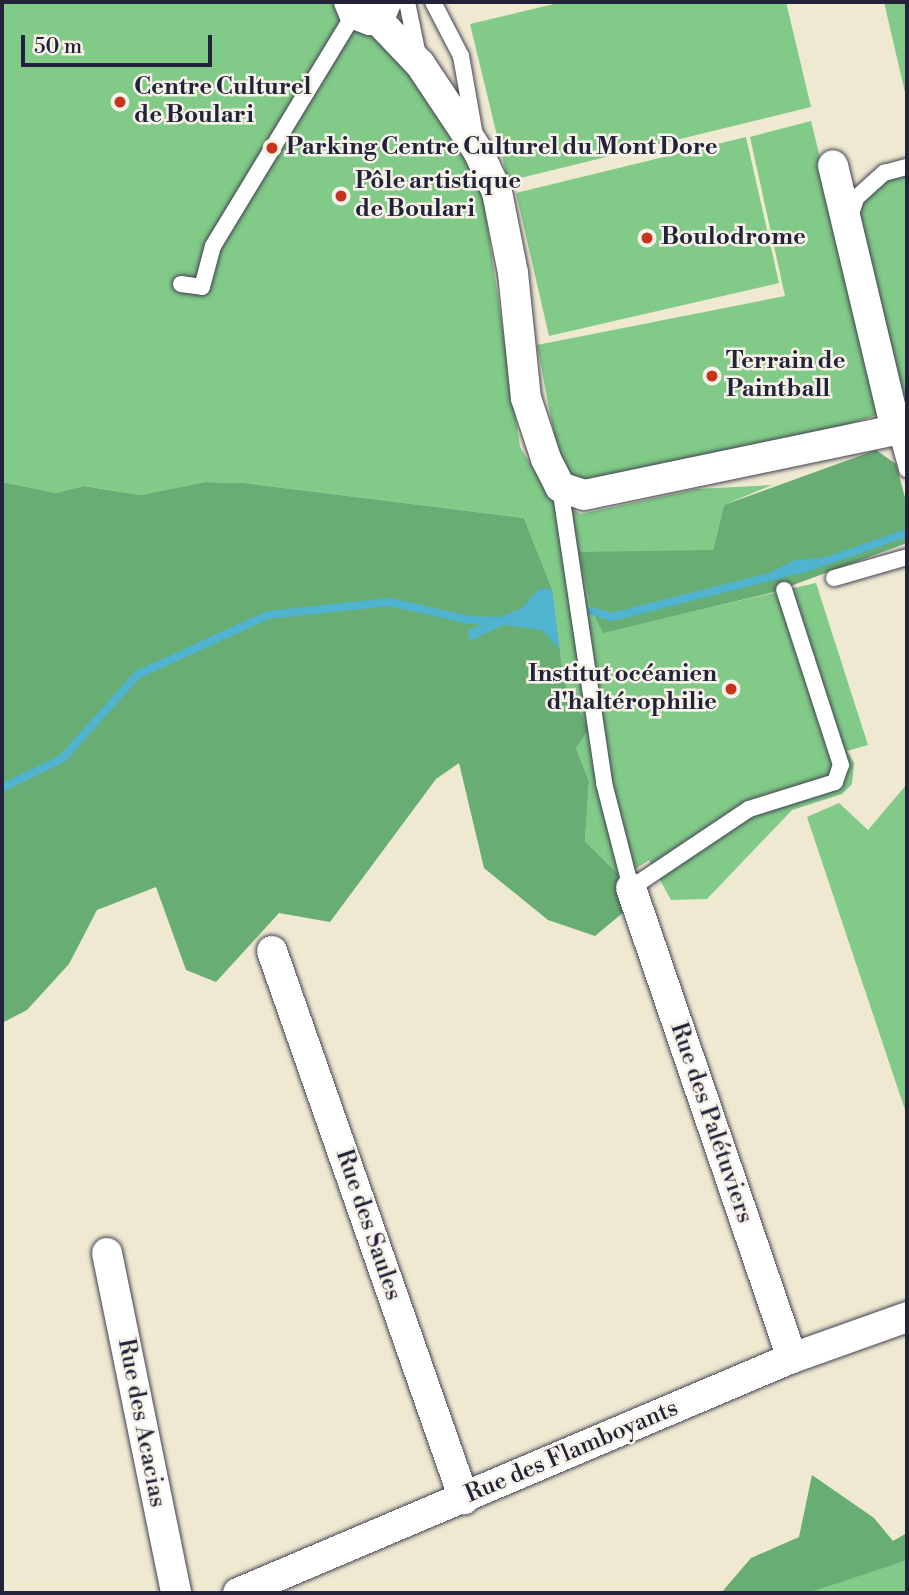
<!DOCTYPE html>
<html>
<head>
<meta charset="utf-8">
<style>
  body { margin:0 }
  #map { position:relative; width:909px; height:1595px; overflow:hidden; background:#efe9d1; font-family:"Libre Bodoni",serif }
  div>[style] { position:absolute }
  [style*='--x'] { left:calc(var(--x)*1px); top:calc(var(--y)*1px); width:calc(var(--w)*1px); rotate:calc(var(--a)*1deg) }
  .green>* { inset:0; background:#81ca87 }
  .forest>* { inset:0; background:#68ae74 }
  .water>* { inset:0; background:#50b3cf }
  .stream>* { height:8px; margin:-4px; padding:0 4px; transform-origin:4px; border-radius:4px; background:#50b3cf }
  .roads { filter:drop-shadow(0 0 2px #414052) drop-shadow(0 0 2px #414052) }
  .lane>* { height:16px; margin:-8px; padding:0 8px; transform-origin:8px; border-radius:8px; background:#fff }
  .street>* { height:30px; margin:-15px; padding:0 15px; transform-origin:15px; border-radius:15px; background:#fff }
  .dots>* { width:19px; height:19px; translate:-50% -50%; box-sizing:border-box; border:4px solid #f7f3e8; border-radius:50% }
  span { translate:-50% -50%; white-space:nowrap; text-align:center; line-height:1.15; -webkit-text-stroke:5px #f7f3e8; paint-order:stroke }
  .poi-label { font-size:24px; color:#22223b; font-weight:700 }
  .left { translate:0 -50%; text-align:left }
  .right { translate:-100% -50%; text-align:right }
  .street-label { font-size:24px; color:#22223b }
  .frame { position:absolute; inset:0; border:4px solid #22223b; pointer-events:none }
  .scale { position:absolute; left:21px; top:35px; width:191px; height:32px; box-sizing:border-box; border:4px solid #22223b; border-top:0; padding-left:9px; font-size:21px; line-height:24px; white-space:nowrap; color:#22223b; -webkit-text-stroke:5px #f7f3e8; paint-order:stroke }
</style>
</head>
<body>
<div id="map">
  <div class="green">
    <i style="clip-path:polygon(2px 2px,333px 2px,423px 81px,482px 189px,520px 447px,552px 499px,581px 514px,697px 489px,772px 485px,724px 505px,713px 550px,689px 554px,603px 632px,816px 583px,868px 745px,847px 751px,854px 763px,852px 784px,842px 794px,792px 810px,707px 899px,671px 900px,649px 860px,622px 878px,585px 841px,589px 781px,576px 748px,589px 729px,564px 682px,552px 589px,524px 518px,245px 483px,205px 482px,140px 495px,85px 486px,56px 493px,2px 482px)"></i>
    <i style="clip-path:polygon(562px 2px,786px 2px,811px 107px,508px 181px,470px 24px)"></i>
    <i style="clip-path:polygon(884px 2px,907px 2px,907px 101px)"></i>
    <i style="clip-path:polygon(811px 121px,882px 409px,874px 416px,832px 429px,596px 484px,571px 478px,558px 455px,537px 345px,785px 296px,750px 137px)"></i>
    <i style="clip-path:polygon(746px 137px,779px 283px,549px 336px,516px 193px)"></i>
    <i style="clip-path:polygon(907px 173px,907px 429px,855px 231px,865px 197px,892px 177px)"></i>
    <i style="clip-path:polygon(907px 784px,907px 1116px,807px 817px,839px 803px,868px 830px)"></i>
    <i style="clip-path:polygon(907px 1560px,907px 1593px,808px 1593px,888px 1565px)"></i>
  </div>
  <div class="forest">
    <i style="clip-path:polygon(876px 450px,896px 464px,907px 505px,907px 543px,774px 592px,603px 633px,592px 611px,579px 552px,713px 550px,724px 505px)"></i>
    <i style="clip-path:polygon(2px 482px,56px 493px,84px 486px,140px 495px,205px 482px,245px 483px,524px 518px,552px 589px,564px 682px,589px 729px,576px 748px,589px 781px,585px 841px,622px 878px,625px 911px,595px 936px,548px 920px,484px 868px,459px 763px,436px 779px,330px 922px,279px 913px,216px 982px,186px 970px,156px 887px,97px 910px,69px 964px,27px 1010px,2px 1023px)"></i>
    <i style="clip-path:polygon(812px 1475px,874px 1518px,893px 1541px,907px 1533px,907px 1560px,808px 1593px,721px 1593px,751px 1558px,799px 1537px)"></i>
  </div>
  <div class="water">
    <i style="clip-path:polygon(844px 556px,812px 566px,753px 582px,794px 560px)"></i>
    <i style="clip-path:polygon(539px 589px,552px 589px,560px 650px,542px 630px,504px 625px,469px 641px,468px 630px,522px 608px)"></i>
  </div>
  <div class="stream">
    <i style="--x:592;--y:611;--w:21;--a:17"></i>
    <i style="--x:612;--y:617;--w:206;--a:-14.3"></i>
    <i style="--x:812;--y:566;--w:101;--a:-19.2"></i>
    <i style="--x:2;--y:788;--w:68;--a:-26.2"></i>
    <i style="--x:63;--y:758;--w:111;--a:-48.3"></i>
    <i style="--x:137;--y:675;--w:144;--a:-24.6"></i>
    <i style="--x:268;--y:615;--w:123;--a:-6.1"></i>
    <i style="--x:390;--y:602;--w:82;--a:12.7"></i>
    <i style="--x:470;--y:620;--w:36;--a:2"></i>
  </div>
  <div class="roads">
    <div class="lane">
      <i style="--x:407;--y:2;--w:54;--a:78.3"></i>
      <i style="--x:433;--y:2;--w:61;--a:62.6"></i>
      <i style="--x:461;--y:56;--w:80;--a:80"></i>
      <i style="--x:850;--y:217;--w:20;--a:-72"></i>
      <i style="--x:856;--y:198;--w:38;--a:-42"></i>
      <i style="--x:884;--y:173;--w:24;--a:-15"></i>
      <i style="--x:181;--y:284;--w:21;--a:8"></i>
      <i style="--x:202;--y:287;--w:42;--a:-75"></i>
      <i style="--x:213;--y:246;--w:271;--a:-58.7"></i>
      <i style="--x:896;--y:430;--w:41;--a:74.2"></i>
      <i style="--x:560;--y:487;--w:299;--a:81.5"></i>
      <i style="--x:604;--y:783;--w:108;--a:75.6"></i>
      <i style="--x:631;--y:888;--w:142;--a:-33.8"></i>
      <i style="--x:749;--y:809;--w:90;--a:-17.4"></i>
      <i style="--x:835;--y:782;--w:18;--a:-71"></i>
      <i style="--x:841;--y:765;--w:184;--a:-108"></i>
      <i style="--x:834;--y:578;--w:76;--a:-16"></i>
    </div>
    <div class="street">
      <i style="--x:349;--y:2;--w:13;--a:67"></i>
      <i style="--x:354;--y:14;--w:17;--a:21"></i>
      <i style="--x:370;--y:20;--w:13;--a:-29"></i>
      <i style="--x:381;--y:14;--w:12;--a:-66"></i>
      <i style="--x:376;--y:18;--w:64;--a:46.3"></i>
      <i style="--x:420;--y:64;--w:105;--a:56.3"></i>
      <i style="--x:478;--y:151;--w:45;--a:65.1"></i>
      <i style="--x:497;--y:192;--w:83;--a:78.8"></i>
      <i style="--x:513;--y:273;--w:126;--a:84.1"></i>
      <i style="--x:526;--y:398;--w:64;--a:71.8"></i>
      <i style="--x:546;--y:459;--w:31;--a:63"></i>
      <i style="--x:560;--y:487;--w:25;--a:18"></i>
      <i style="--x:584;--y:495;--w:319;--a:-11.8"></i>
      <i style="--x:896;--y:430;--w:272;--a:-103.4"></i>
      <i style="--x:631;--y:888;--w:497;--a:71.1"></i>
      <i style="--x:272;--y:951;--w:581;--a:70.69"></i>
      <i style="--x:107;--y:1253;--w:347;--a:78.5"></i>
      <i style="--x:238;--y:1593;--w:602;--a:-22.99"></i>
      <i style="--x:792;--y:1358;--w:122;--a:-19.6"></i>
    </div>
  </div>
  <div class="dots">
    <i style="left:120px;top:102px;background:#c8321e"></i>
    <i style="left:272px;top:148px;background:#c8321e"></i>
    <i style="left:341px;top:196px;background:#c8321e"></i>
    <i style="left:647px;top:238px;background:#c8321e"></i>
    <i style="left:712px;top:376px;background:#c8321e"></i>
    <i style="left:731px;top:689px;background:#c8321e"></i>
  </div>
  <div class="poi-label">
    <span class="left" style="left:134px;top:102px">Centre Culturel<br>de Boulari</span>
    <span class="left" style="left:286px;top:148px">Parking Centre Culturel du Mont Dore</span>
    <span class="left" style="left:355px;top:196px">Pôle artistique<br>de Boulari</span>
    <span class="left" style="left:661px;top:238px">Boulodrome</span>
    <span class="left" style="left:726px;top:376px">Terrain de<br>Paintball</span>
    <span class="right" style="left:717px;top:689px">Institut océanien<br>d'haltérophilie</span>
  </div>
  <div class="street-label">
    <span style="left:711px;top:1123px;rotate:71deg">Rue des Palétuviers</span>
    <span style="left:368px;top:1225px;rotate:71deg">Rue des Saules</span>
    <span style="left:141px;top:1423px;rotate:79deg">Rue des Acacias</span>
    <span style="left:572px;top:1452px;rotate:-23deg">Rue des Flamboyants</span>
  </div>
  <div class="frame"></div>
  <div class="scale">50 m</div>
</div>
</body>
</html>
